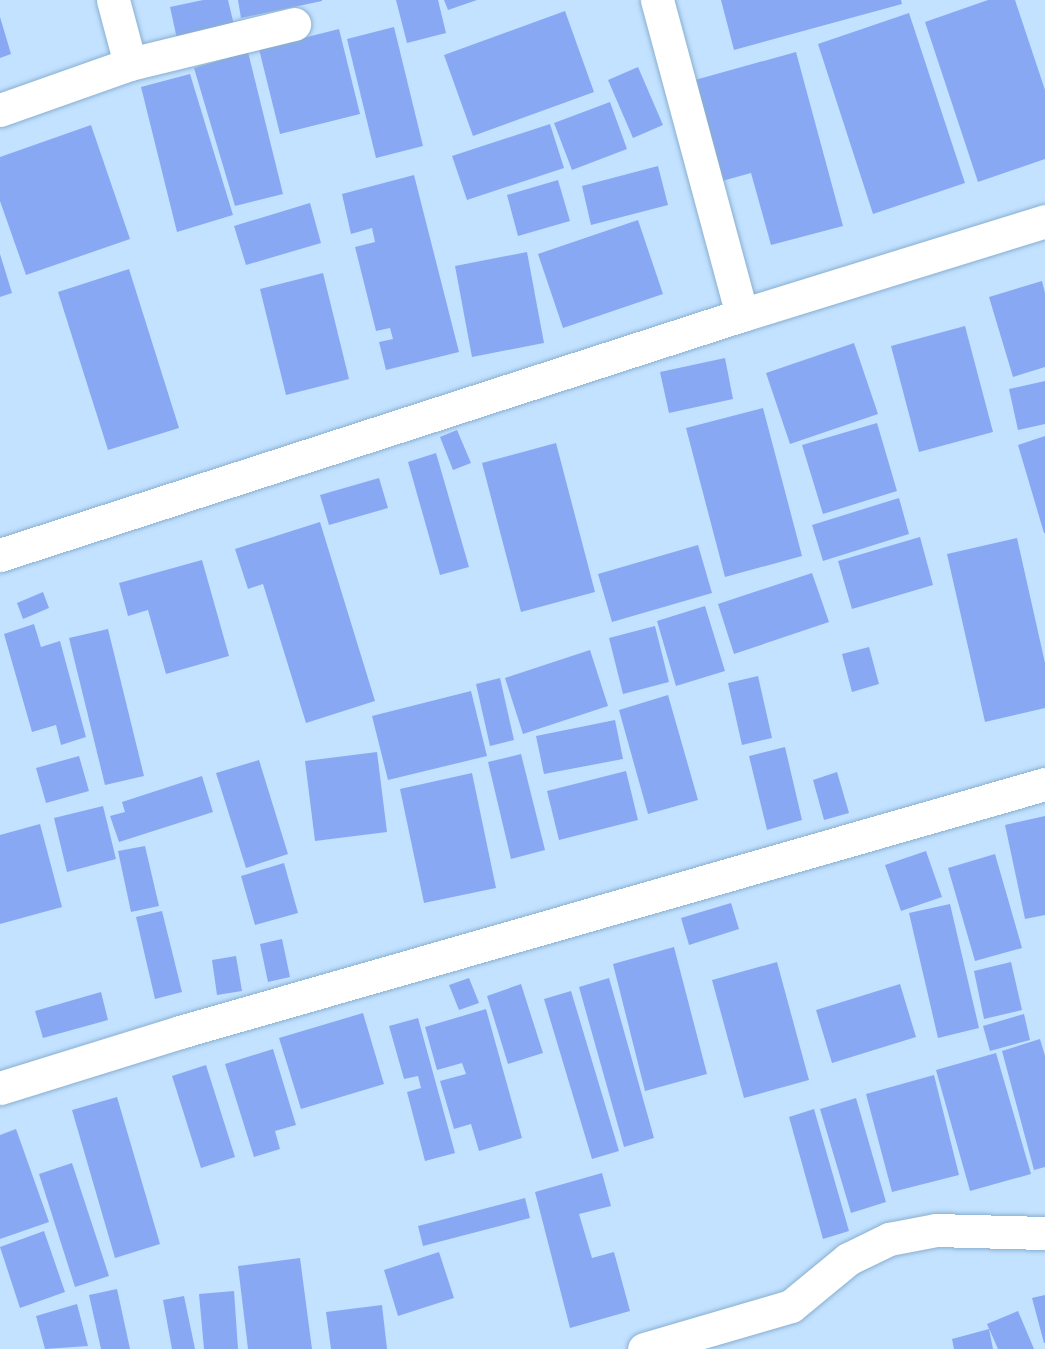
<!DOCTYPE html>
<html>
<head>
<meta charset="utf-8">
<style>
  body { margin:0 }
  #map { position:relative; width:1045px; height:1349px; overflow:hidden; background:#c3e2ff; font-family:Literata,serif }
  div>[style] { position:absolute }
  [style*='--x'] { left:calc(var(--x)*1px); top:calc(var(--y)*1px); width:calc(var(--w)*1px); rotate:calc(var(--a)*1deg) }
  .building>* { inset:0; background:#89a8f4 }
  .roads { filter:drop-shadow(0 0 2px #89afd1) drop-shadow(0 0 2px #89afd1) }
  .street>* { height:33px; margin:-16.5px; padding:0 16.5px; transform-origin:16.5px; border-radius:16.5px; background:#fff }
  span { translate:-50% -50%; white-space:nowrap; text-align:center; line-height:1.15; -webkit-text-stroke:6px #c3e2ff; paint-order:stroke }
</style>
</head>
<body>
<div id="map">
  <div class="building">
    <i style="clip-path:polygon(203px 0,228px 0,234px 25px,177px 39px,170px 7px)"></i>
    <i style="clip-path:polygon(238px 0,322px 0,322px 1px,241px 18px)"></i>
    <i style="clip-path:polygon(396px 0,438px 0,446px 33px,407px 43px)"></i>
    <i style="clip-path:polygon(444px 0,477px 0,448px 10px)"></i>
    <i style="clip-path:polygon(721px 0,901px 0,902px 4px,734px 50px)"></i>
    <i style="clip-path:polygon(988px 0,1015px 0,1045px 90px,1045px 159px,978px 182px,925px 22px)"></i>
    <i style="clip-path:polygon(565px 11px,594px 92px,473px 136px,444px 55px)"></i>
    <i style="clip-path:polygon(909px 13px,965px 183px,873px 214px,818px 44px)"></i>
    <i style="clip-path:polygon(0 17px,11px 54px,0 58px)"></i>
    <i style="clip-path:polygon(394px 27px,423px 146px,376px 158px,347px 39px)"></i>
    <i style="clip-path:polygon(339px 29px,360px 114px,280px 134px,259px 49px)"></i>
    <i style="clip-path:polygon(248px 52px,283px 194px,235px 206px,194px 68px)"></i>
    <i style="clip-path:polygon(796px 52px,843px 226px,771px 245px,751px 173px,722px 181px,695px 80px)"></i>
    <i style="clip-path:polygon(638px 67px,663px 125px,633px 138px,608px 80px)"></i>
    <i style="clip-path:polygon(190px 74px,233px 215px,177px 232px,141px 87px)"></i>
    <i style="clip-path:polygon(610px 102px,627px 149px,572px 170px,554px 123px)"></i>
    <i style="clip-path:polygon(550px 124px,564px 168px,467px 200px,452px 156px)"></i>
    <i style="clip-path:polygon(91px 125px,130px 239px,26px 275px,0 201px,0 157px)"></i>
    <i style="clip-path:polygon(658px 166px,668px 205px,591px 225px,582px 186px)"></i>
    <i style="clip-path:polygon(414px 175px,459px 352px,386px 370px,379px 342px,393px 339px,390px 328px,376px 331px,355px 247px,375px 242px,372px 228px,351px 234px,342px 194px)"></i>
    <i style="clip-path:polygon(558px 180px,570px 221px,518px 236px,507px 195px)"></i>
    <i style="clip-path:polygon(310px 203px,321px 243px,246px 265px,234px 226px)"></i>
    <i style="clip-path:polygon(638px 220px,663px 294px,563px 328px,538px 254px)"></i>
    <i style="clip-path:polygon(527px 252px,544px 343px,472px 357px,455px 266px)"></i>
    <i style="clip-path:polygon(0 254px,12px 293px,0 297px)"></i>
    <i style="clip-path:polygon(129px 269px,179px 428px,108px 450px,58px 292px)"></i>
    <i style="clip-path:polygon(323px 273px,349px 379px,286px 395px,260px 289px)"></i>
    <i style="clip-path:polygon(1042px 281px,1045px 293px,1045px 367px,1013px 377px,989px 297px)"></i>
    <i style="clip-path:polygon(965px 326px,993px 432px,919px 452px,891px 346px)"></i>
    <i style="clip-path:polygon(854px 343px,878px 414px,790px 444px,766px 373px)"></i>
    <i style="clip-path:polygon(725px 358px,733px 399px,669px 413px,660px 372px)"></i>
    <i style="clip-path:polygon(1045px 381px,1045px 424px,1018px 430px,1009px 389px)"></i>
    <i style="clip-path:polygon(763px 408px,802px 556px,725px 577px,686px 428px)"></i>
    <i style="clip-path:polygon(877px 423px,897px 491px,823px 514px,802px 445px)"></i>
    <i style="clip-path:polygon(457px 430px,471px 463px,453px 470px,440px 437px)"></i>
    <i style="clip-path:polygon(1045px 436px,1045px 533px,1044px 533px,1018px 445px)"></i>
    <i style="clip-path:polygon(556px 443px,595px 592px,521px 612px,482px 463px)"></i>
    <i style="clip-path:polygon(436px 453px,469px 567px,440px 575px,408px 462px)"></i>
    <i style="clip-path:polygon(379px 478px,388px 508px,329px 525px,320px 495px)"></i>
    <i style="clip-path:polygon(899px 498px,909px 534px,823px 561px,812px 525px)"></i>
    <i style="clip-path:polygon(320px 522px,375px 701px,306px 723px,263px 584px,248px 589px,235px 549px)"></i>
    <i style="clip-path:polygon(920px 537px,933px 585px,852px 609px,838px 561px)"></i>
    <i style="clip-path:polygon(1017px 538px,1045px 663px,1045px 708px,985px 722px,947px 554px)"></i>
    <i style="clip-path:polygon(698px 545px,712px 593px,612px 622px,598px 574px)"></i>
    <i style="clip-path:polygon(202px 560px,229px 656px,166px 674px,148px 610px,128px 616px,119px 583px)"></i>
    <i style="clip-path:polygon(812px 573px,829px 622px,734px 654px,718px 604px)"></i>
    <i style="clip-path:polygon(43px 592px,49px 608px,23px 619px,17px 603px)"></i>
    <i style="clip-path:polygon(705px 606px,725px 671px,676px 686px,657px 621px)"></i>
    <i style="clip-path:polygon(34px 624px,41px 647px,60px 641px,86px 737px,61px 745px,56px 725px,32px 732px,4px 634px)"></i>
    <i style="clip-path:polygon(655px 626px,669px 682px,623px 694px,609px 638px)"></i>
    <i style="clip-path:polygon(108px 629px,144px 776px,105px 785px,69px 638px)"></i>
    <i style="clip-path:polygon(869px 647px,879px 684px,852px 692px,842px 654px)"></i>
    <i style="clip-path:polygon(590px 650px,608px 706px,523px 734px,505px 678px)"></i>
    <i style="clip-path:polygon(758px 676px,772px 738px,742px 745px,728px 683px)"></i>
    <i style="clip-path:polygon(500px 678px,514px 740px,490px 746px,476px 684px)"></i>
    <i style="clip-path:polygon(471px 691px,487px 756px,388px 780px,372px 716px)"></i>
    <i style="clip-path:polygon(668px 695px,698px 800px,648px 814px,619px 710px)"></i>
    <i style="clip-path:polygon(615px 720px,623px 759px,544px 774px,536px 736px)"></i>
    <i style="clip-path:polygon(785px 747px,802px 820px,767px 830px,749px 756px)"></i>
    <i style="clip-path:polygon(377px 752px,387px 832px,315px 841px,305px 761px)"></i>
    <i style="clip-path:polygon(521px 754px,545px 850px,511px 859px,488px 762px)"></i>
    <i style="clip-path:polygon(79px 756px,89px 791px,46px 803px,36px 768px)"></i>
    <i style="clip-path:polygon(259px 760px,288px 854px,246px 868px,216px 773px)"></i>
    <i style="clip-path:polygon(626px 771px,638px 820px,559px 840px,547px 791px)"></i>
    <i style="clip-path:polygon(837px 772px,849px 813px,824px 820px,813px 780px)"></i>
    <i style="clip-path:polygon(472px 773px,496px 888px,424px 903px,400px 789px)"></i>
    <i style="clip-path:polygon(202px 776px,213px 812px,119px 842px,110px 816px,125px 812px,122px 802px)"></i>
    <i style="clip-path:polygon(103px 806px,116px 859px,67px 872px,54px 818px)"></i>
    <i style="clip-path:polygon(1045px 816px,1045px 915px,1025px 919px,1005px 825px)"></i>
    <i style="clip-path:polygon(40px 824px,62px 907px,0 924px,0 835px)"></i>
    <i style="clip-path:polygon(145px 846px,159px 906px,131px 912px,118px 851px)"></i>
    <i style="clip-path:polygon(926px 851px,942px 897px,901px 911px,885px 865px)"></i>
    <i style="clip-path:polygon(995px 854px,1022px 948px,975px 961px,948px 868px)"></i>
    <i style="clip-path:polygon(284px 863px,298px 913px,255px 925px,241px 876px)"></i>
    <i style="clip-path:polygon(731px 903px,739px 929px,689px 945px,681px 918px)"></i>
    <i style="clip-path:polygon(950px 904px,979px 1028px,938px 1038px,909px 913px)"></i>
    <i style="clip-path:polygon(162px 911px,182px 992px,155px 999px,136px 917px)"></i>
    <i style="clip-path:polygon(282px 939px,290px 977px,268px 982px,260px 944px)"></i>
    <i style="clip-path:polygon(674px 947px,707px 1074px,645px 1091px,613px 964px)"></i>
    <i style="clip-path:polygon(236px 956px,242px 991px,217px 995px,212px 960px)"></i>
    <i style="clip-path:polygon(777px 962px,809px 1080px,744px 1098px,712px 980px)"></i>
    <i style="clip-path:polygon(1011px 962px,1022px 1010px,984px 1019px,974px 971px)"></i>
    <i style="clip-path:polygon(469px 978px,479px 1003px,459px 1010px,449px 985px)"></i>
    <i style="clip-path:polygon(609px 978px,654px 1138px,624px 1147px,579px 987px)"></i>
    <i style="clip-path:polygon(521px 984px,543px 1053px,508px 1064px,487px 996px)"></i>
    <i style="clip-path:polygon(900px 984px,916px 1037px,832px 1063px,816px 1010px)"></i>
    <i style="clip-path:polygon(571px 991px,619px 1151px,592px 1159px,544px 999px)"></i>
    <i style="clip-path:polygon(101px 992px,108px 1020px,43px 1038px,35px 1011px)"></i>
    <i style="clip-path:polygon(486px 1009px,522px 1138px,479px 1151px,471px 1124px,454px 1129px,440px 1081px,466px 1074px,462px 1063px,437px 1070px,425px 1027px)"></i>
    <i style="clip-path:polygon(363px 1013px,384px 1084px,301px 1109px,279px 1038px)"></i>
    <i style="clip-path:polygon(1024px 1014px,1030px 1040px,990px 1051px,983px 1026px)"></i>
    <i style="clip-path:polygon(418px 1018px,455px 1153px,425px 1161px,407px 1092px,421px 1088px,418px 1076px,404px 1079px,389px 1026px)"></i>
    <i style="clip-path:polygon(1040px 1039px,1045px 1056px,1045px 1167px,1034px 1170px,1002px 1051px)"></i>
    <i style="clip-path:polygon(273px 1049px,296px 1125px,275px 1131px,280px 1149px,254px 1157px,225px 1064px)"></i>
    <i style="clip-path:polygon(996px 1053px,1031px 1174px,970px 1191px,936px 1070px)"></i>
    <i style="clip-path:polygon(206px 1065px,235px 1157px,201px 1168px,172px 1076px)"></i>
    <i style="clip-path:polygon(934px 1075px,959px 1175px,892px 1192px,866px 1094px)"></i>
    <i style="clip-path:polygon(117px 1097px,160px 1244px,115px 1258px,72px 1110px)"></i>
    <i style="clip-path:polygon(856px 1098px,886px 1202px,851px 1213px,820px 1109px)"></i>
    <i style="clip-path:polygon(814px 1109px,849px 1231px,823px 1239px,789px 1117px)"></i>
    <i style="clip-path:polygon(16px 1129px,49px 1222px,0 1239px,0 1135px)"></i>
    <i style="clip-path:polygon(72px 1163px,109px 1276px,75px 1287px,39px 1174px)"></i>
    <i style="clip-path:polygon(602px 1173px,611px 1206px,579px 1214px,592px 1258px,614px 1252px,630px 1311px,570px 1328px,535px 1192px)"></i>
    <i style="clip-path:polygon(525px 1198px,530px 1218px,423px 1246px,418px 1226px)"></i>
    <i style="clip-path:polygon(44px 1231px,65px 1292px,20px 1308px,0 1247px)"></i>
    <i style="clip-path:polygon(439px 1252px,454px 1298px,398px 1316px,384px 1270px)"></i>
    <i style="clip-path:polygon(300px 1258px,312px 1349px,248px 1349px,238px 1266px)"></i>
    <i style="clip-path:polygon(117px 1289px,130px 1349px,101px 1349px,89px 1295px)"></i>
    <i style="clip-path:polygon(234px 1291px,238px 1349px,204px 1349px,199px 1294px)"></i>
    <i style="clip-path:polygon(1045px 1295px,1045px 1343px,1044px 1343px,1032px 1298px)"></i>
    <i style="clip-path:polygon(184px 1296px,195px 1349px,172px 1349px,163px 1300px)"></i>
    <i style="clip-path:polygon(77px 1304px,88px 1346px,45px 1349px,36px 1316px)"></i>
    <i style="clip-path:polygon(382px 1305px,387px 1349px,331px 1349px,326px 1312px)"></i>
    <i style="clip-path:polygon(1018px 1311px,1034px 1349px,998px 1349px,987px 1324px)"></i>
    <i style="clip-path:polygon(989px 1329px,993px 1349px,954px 1349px,952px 1339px)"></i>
  </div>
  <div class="roads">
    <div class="street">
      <i style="--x:113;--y:0;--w:66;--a:75.1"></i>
      <i style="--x:657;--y:0;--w:326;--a:74.9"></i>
      <i style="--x:0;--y:110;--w:138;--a:-19.5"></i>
      <i style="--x:130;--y:64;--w:169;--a:-13.7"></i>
      <i style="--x:0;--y:555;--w:780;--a:-17.92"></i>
      <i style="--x:742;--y:315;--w:317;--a:-17.2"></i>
      <i style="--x:0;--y:1088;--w:189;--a:-17.3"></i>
      <i style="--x:180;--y:1032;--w:900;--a:-16"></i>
      <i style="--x:644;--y:1349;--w:153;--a:-16.3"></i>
      <i style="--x:791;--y:1306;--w:74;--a:-39.5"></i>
      <i style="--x:848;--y:1259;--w:46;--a:-26"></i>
      <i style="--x:889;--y:1239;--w:48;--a:-10.8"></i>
      <i style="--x:936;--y:1230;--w:109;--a:1.6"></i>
    </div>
  </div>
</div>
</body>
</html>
